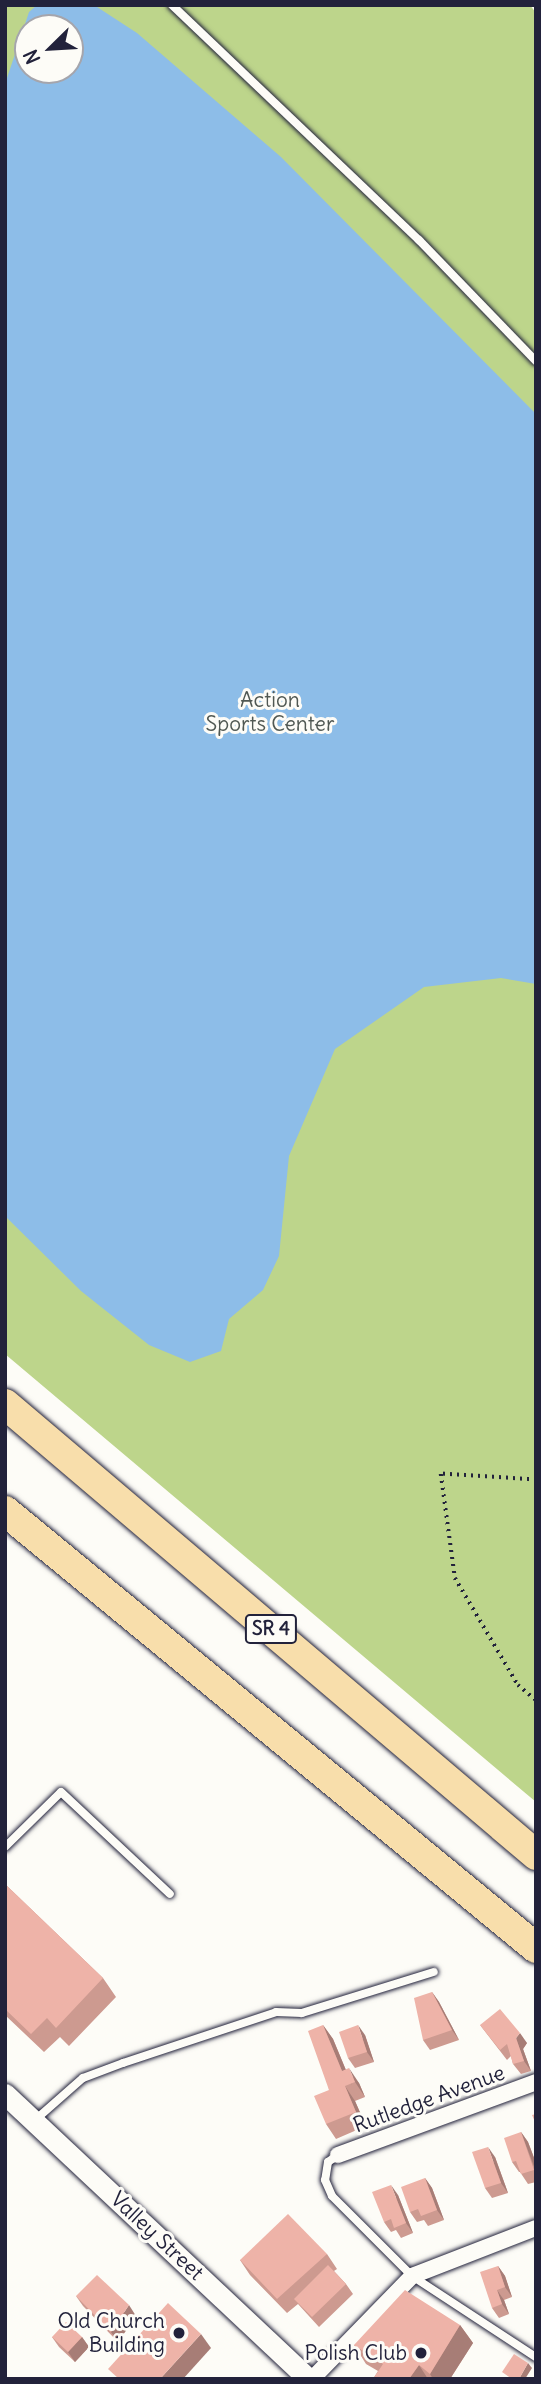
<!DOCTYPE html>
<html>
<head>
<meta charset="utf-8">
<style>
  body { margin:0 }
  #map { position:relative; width:541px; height:2384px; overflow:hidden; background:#fdfcf7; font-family:Delius,sans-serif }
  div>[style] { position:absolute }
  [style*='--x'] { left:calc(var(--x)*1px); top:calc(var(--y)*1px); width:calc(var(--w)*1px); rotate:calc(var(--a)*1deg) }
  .green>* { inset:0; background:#bdd58b }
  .water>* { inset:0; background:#8dbde8 }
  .path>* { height:3.5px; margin-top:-1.75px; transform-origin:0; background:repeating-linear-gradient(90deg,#22223b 0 2px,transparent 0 7px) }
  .roads { filter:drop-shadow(0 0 2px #22223b) drop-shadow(0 0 2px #22223b) }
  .service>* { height:8px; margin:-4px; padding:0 4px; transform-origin:4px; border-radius:4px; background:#fdfcf7 }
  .minor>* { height:16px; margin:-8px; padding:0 8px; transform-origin:8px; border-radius:8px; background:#fdfcf7 }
  .tertiary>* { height:21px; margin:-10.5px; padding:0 10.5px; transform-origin:10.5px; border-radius:10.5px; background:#fdfcf7 }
  .motorway>* { height:30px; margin:-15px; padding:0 15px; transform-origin:15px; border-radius:15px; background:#f8deab }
  .wall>* { inset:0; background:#cd9a90 }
  .shaded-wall>* { inset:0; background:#a77d76 }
  .building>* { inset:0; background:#eeb3a8 }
  .dots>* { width:19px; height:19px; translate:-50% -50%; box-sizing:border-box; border:4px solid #fdfcf7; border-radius:50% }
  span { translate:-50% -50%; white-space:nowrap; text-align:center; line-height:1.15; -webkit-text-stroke:6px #fdfcf7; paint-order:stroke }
  .shield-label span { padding:2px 5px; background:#fdfcf7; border:2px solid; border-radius:5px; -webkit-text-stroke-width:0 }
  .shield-label { font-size:19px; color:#22223b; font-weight:700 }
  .park-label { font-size:21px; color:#505853 }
  .street-label { font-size:21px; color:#22223b }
  .poi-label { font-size:21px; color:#22223b }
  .right { translate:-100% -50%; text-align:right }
  .frame { position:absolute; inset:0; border:7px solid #22223b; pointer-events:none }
  .north { position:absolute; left:14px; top:14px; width:70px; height:70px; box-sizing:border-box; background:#fdfcf7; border:2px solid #a5a5ac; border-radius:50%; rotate:246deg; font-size:19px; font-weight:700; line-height:28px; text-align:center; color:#22223b }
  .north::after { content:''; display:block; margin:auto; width:24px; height:32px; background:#22223b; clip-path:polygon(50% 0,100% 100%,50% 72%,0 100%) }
</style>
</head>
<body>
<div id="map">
  <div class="green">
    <i style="clip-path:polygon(evenodd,5px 5px,530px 5px,536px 13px,536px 1802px,5px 1354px,5px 5px,28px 28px,70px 28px,70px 70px,28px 70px,28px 28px)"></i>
  </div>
  <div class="water">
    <i style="clip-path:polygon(evenodd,37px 5px,94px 5px,137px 33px,281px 157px,536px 414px,536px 984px,501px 978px,424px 987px,335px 1049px,289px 1156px,279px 1256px,263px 1290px,229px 1319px,221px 1351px,190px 1362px,149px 1345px,81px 1291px,5px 1216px,5px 84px,29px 12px,37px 5px,28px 28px,70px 28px,70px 70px,28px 70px,28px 28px)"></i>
  </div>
  <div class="path">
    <i style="--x:536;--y:1480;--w:95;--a:-176.4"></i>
    <i style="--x:441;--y:1474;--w:105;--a:82.3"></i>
    <i style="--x:455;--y:1578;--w:124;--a:59.5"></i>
    <i style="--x:518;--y:1685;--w:23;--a:40"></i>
  </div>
  <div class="roads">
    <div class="service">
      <i style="--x:172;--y:5;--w:341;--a:43.6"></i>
      <i style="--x:419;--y:240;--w:168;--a:46"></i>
      <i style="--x:5;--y:1847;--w:78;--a:-44.5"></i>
      <i style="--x:61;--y:1792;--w:149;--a:43.1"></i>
      <i style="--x:34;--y:2121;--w:65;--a:-41.3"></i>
      <i style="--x:83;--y:2078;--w:43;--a:-20.6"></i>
      <i style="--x:123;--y:2063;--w:161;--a:-18.4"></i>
      <i style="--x:276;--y:2012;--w:26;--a:2"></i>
      <i style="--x:302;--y:2013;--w:138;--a:-17.3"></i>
      <i style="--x:338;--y:2155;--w:12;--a:145"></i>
      <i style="--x:328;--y:2162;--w:18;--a:99"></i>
      <i style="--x:325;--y:2180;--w:17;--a:66"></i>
      <i style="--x:332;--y:2196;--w:113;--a:45"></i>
      <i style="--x:412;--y:2276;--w:148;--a:33.2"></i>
    </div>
    <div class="minor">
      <i style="--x:338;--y:2155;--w:211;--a:-20.2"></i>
      <i style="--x:312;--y:2379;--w:144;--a:-45.8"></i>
      <i style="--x:412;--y:2276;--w:133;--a:-21.2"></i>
    </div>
    <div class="tertiary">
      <i style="--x:5;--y:2094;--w:417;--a:43.2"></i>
    </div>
    <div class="motorway">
      <i style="--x:5;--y:1404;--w:697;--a:40.34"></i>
      <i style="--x:5;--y:1511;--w:688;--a:39.45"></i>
    </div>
  </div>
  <div class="wall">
    <i style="clip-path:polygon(5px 1884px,103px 1978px,116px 1997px,69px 2046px,60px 2037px,44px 2052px,5px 2015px)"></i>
    <i style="clip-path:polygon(432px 1992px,439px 2002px,459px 2040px,430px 2050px,423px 2040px)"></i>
    <i style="clip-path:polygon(323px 2025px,333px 2039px,346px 2070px,359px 2083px,365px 2097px,355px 2101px,366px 2126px,336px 2139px,326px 2124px,329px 2090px)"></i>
    <i style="clip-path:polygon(480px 2025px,527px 2043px,523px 2049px,531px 2071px,521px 2074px,513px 2064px,511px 2056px,507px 2060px)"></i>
    <i style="clip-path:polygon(365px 2035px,374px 2062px,355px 2068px,348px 2058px)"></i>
    <i style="clip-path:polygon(521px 2132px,528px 2142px,536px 2163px,536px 2182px,528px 2184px,520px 2172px,519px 2172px,512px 2162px)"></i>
    <i style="clip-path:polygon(495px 2157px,508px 2193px,492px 2198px,485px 2188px)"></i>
    <i style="clip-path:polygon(425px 2178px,432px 2188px,444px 2220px,428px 2226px,424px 2220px,417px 2222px,410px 2212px)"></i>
    <i style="clip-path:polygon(398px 2195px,413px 2233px,401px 2238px,396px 2230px,391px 2232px,384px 2222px)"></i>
    <i style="clip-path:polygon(327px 2254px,337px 2269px,334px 2271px,346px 2284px,353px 2294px,319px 2327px,298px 2304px,287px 2313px,250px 2275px,240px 2260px)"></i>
    <i style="clip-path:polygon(498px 2266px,505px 2276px,512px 2297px,504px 2300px,509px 2314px,499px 2318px,492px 2308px)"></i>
    <i style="clip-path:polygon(76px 2296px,136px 2316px,118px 2342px,83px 2306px)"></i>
    <i style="clip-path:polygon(460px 2325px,473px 2343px,450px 2379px,373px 2379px,378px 2371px,366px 2364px,354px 2345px)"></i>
    <i style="clip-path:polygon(52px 2337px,82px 2337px,89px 2347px,75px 2362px,59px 2347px)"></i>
  </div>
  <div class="shaded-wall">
    <i style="clip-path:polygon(432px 1992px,439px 2002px,459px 2040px,452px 2030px)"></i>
    <i style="clip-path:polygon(323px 2025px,333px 2039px,352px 2085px,342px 2071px)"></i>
    <i style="clip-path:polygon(358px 2025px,365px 2035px,374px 2062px,367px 2052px)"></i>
    <i style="clip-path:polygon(520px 2033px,527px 2043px,523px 2049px,531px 2071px,524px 2061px,516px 2038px)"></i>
    <i style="clip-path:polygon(349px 2068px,359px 2083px,365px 2097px,355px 2082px)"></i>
    <i style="clip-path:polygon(345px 2086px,355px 2101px,366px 2126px,356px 2112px)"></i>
    <i style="clip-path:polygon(521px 2132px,528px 2142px,536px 2163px,536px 2172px)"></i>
    <i style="clip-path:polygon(488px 2147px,495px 2157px,508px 2193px,501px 2183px)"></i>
    <i style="clip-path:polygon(425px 2178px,432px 2188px,444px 2220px,437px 2210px)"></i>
    <i style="clip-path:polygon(391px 2185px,398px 2195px,413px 2233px,406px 2223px)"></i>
    <i style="clip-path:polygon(498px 2266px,505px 2276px,512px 2297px,505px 2287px)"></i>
    <i style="clip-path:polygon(497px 2290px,504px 2300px,509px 2314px,502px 2304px)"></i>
    <i style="clip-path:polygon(129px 2305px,136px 2316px,118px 2342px,111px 2332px)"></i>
    <i style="clip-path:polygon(460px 2325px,473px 2343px,450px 2379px,433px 2379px,430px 2374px)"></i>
    <i style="clip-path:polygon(201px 2334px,211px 2348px,183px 2379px,160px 2379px)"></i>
    <i style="clip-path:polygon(82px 2337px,89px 2347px,75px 2362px,68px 2352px)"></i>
    <i style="clip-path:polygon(528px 2363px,532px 2368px,525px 2379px,519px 2379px)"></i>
    <i style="clip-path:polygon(419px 2365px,428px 2379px,409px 2379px)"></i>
  </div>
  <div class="building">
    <i style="clip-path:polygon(5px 1884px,103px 1978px,56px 2028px,47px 2018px,31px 2034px,5px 2009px)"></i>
    <i style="clip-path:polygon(432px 1992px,452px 2030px,423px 2040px,414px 1998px)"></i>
    <i style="clip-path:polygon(500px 2009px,520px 2033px,516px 2038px,524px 2061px,513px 2064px,507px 2044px,500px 2050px,480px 2025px)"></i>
    <i style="clip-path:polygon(323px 2025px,342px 2071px,349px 2068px,355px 2082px,345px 2086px,356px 2112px,326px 2124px,314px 2096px,329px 2090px,308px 2031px)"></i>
    <i style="clip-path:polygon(358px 2025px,367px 2052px,348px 2058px,339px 2032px)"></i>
    <i style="clip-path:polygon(536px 2114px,536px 2124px,532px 2115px)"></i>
    <i style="clip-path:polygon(521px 2132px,534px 2170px,521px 2174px,516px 2161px,512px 2162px,504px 2138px)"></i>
    <i style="clip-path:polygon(488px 2147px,501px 2183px,485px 2188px,472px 2152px)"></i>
    <i style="clip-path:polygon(425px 2178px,437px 2210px,421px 2216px,418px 2209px,410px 2212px,401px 2187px)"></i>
    <i style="clip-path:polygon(391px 2185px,406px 2223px,394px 2228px,391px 2219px,384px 2222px,372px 2192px)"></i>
    <i style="clip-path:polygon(288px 2214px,327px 2254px,277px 2299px,240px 2260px)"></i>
    <i style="clip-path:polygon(328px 2265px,346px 2284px,312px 2317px,294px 2299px)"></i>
    <i style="clip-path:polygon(498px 2266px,505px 2287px,497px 2290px,502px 2304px,492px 2308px,480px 2272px)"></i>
    <i style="clip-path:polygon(97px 2275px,129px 2305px,111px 2332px,76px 2296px)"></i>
    <i style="clip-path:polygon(405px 2290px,460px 2325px,430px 2374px,419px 2365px,409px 2379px,373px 2379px,383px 2364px,354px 2345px)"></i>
    <i style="clip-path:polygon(168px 2303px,201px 2334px,160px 2379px,119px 2379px,108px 2369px)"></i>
    <i style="clip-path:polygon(66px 2322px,82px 2337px,68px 2352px,52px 2337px)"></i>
    <i style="clip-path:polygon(514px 2354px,528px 2363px,519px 2379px,512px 2379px,502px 2372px)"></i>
  </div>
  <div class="dots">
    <i style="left:179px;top:2333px;background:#22223b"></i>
    <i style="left:421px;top:2353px;background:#22223b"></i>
  </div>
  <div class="shield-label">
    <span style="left:271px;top:1629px">SR 4</span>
  </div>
  <div class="park-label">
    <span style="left:270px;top:712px">Action<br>Sports Center</span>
  </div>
  <div class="street-label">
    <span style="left:429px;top:2099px;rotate:-20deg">Rutledge Avenue</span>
    <span style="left:157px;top:2236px;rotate:43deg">Valley Street</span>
  </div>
  <div class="poi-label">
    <span class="right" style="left:165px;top:2333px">Old Church<br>Building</span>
    <span class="right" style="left:407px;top:2353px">Polish Club</span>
  </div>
  <div class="frame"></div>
  <div class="north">N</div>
</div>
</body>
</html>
